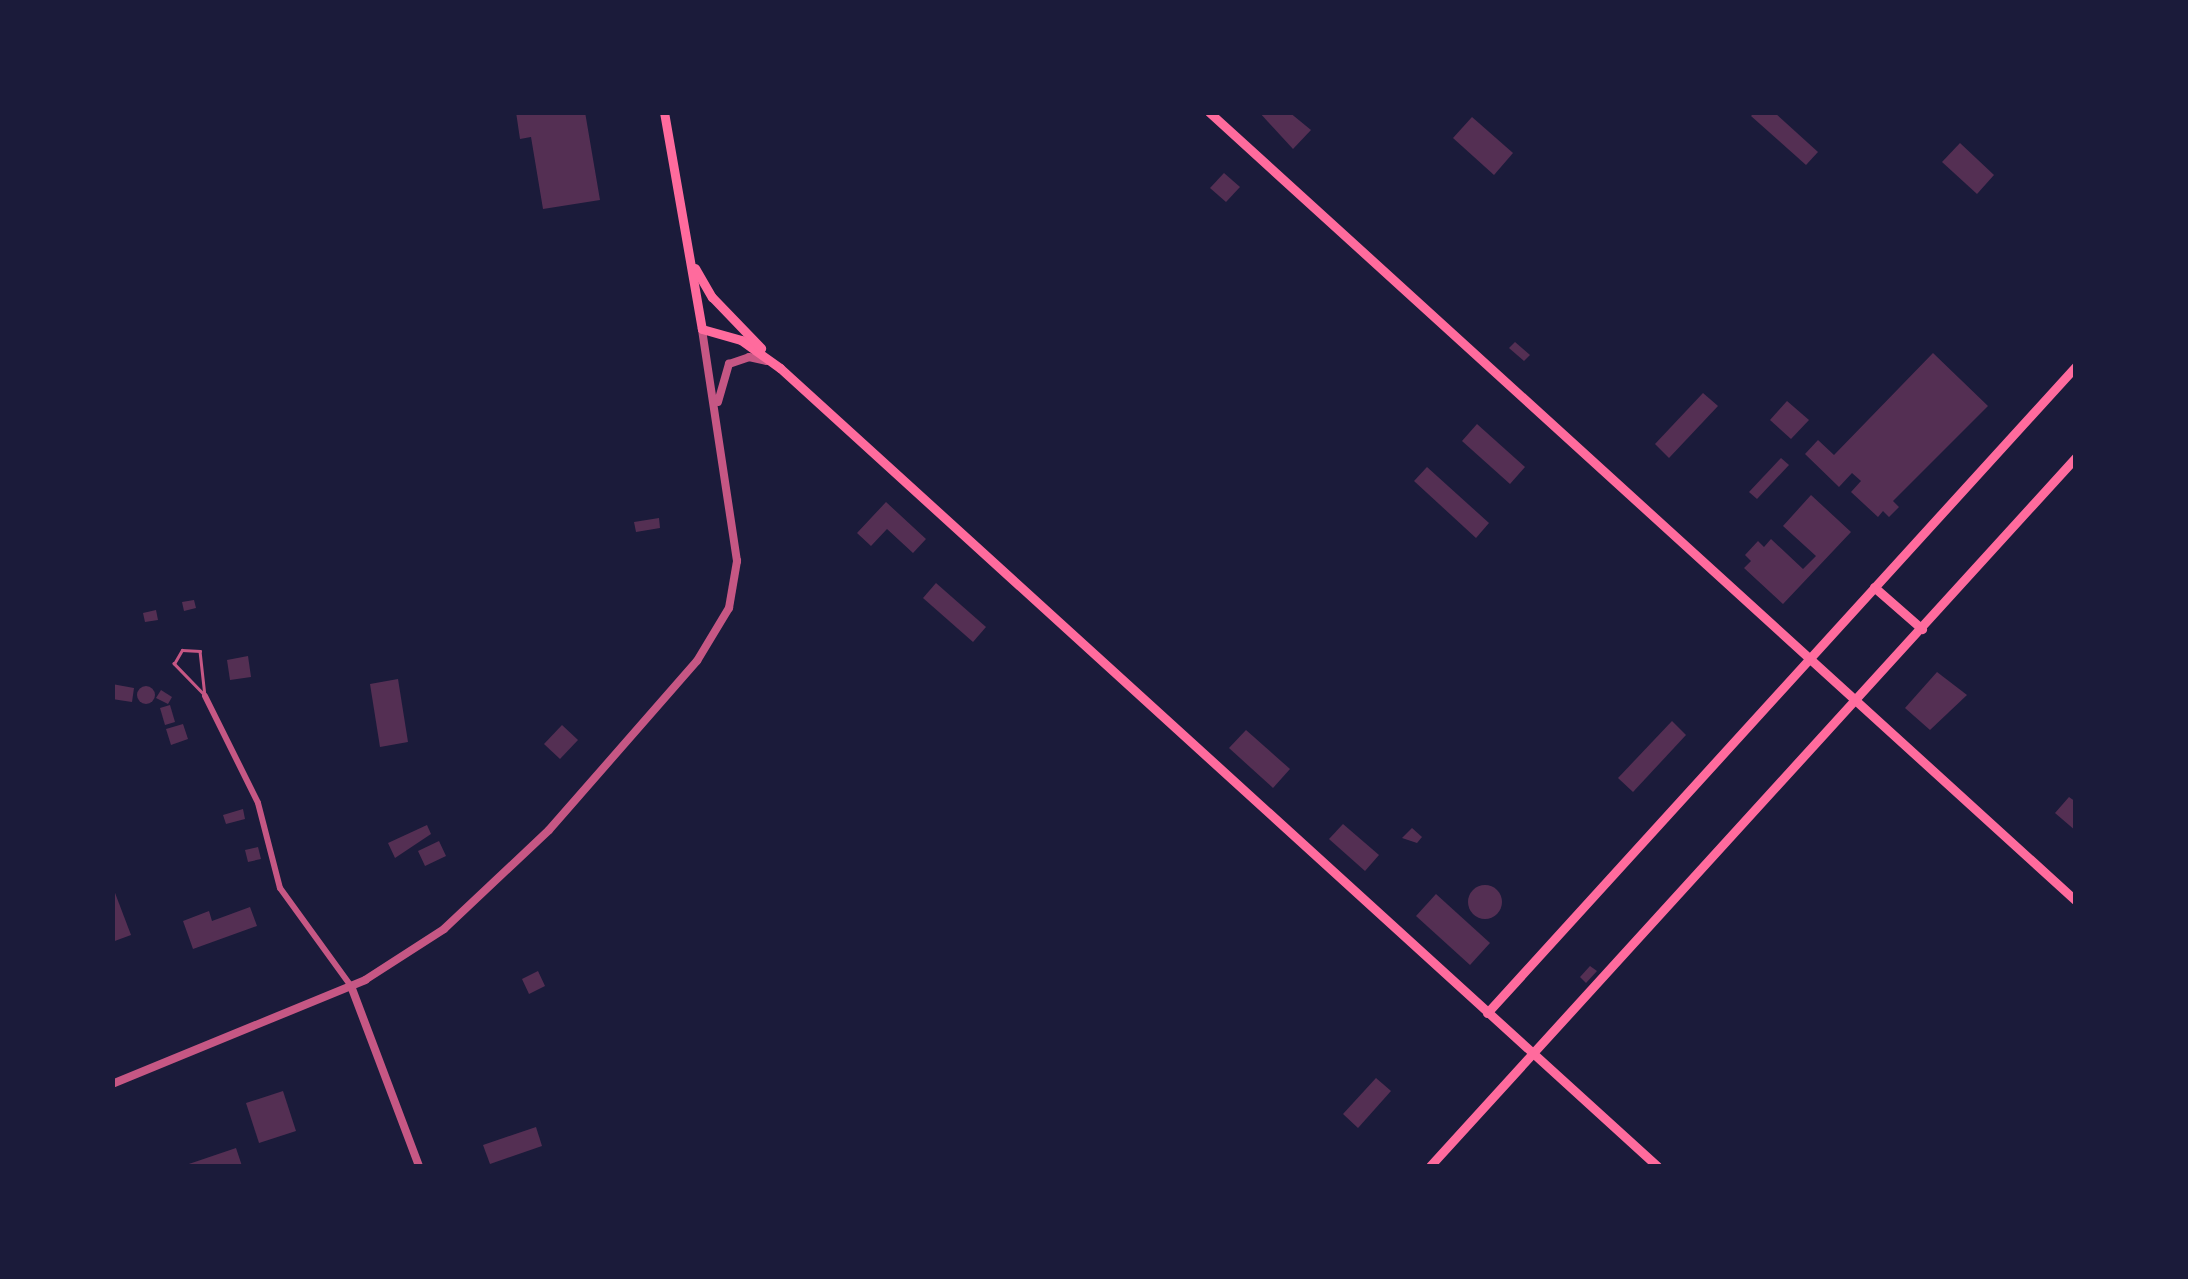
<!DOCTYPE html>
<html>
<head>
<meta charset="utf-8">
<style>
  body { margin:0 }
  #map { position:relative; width:2188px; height:1279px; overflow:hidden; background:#1b1b3a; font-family:"Open Sans",sans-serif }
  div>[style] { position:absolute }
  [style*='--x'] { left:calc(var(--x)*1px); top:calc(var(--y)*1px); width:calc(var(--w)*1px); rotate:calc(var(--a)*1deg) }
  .building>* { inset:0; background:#542f53 }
  .round { border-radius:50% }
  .service>* { height:2.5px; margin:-1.25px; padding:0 1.25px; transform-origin:1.25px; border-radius:1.25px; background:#c65784 }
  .minor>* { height:6px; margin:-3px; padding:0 3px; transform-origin:3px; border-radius:3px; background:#c65784 }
  .tertiary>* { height:8px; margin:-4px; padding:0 4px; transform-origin:4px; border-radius:4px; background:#c65784 }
  .secondary>* { height:9px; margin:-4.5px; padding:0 4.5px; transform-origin:4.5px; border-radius:4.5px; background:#ff6b9d }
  span { translate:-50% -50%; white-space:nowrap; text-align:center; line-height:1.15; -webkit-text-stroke:10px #1b1b3a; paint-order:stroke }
  .frame { position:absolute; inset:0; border:115px solid #1b1b3a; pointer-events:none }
</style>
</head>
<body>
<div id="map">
  <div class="building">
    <i style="clip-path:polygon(516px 112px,585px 112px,600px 200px,543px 209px,531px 137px,520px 139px)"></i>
    <i style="clip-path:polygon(1259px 112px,1289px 112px,1311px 130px,1293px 149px)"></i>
    <i style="clip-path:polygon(1755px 112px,1774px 112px,1818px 152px,1806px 165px,1751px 116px)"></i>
    <i style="clip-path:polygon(1472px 117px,1513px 153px,1494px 175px,1453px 138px)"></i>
    <i style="clip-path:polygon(1960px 143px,1994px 175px,1977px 194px,1942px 162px)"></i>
    <i style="clip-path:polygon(1224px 173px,1240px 187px,1226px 202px,1210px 188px)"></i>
    <i style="clip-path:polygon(1515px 342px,1530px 355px,1524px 361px,1509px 348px)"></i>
    <i style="clip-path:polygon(1933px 353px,1988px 406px,1893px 501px,1899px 507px,1889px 517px,1883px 511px,1878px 517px,1851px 492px,1861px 481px,1852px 473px,1839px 487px,1805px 454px,1818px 440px,1834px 455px)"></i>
    <i style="clip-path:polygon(1703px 393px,1718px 406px,1669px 458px,1655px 444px)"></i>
    <i style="clip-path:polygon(1787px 401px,1809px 420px,1791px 439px,1770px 420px)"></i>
    <i style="clip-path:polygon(1477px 424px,1525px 467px,1510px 484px,1462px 441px)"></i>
    <i style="clip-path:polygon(1781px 458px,1789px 465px,1757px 499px,1749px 492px)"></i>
    <i style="clip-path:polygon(1427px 467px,1489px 523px,1476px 538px,1414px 481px)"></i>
    <i style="clip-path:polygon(1811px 495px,1851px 532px,1783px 604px,1744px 568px,1751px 561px,1745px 555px,1758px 541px,1764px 547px,1771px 539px,1803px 569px,1816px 556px,1783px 526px)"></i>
    <i style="clip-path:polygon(886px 502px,926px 539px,913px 553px,887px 529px,871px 546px,857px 533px)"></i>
    <i style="clip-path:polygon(659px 518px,660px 528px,636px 532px,634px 522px)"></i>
    <i style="clip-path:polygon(936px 583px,986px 627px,973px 642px,923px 598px)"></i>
    <i style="clip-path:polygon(194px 600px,196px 608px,184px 611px,182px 602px)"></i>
    <i style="clip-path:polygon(156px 610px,158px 620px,145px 622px,143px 613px)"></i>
    <i style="clip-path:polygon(248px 656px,251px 677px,230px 680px,227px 660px)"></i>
    <i style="clip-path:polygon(1937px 672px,1967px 695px,1930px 730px,1905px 708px)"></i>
    <i style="clip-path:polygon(398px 679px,408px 742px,380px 747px,370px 684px)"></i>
    <i style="clip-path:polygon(112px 684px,134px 688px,132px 702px,112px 699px)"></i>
    <i class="round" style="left:137px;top:686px;width:18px;height:18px"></i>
    <i style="clip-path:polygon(161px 690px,172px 697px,168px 704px,156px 698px)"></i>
    <i style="clip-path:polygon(170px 705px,175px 722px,165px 725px,160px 708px)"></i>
    <i style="clip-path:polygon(1672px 721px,1686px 735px,1633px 792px,1618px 778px)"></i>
    <i style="clip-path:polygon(183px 724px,188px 739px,171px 745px,166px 729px)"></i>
    <i style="clip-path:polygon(562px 725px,578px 740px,560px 759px,544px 744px)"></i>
    <i style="clip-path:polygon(1246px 730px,1290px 769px,1273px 788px,1229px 748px)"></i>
    <i style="clip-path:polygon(2069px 797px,2076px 802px,2076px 831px,2055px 813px)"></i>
    <i style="clip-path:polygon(243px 809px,245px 819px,226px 824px,223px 815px)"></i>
    <i style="clip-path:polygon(1343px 824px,1379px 855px,1365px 871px,1329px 839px)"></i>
    <i style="clip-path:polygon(427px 825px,431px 834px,395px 858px,388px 843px)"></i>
    <i style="clip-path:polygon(1412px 828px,1422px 837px,1417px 843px,1402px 838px)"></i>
    <i style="clip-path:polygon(439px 841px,446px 856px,425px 866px,418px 851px)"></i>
    <i style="clip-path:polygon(258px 847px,261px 859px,248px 862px,245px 850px)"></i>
    <i class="round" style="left:1468px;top:885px;width:34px;height:34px"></i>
    <i style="clip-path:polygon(112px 885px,131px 935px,112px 942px)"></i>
    <i style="clip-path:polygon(1436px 894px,1490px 943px,1470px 965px,1416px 916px)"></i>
    <i style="clip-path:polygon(250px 907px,257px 926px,193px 949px,183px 921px,209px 911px,212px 921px)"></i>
    <i style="clip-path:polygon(1590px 966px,1597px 971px,1586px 983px,1580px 977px)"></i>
    <i style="clip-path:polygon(538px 971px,545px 986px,529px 994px,522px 979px)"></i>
    <i style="clip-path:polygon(1376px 1078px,1391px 1091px,1358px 1128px,1343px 1114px)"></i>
    <i style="clip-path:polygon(283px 1091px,296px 1131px,259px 1143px,246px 1103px)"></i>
    <i style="clip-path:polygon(536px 1127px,542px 1146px,490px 1164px,483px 1145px)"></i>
    <i style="clip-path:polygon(236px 1148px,242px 1166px,183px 1166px)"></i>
  </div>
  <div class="service">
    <i style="--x:182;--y:650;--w:18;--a:3"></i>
    <i style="--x:200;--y:651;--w:45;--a:83.7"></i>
    <i style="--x:205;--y:696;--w:45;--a:-134.1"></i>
    <i style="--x:174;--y:664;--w:16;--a:-60"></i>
  </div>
  <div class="minor">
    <i style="--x:205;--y:696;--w:119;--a:63.6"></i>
    <i style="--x:258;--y:803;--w:88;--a:75.5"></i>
    <i style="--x:280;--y:888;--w:121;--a:54.1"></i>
  </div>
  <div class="tertiary">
    <i style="--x:718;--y:402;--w:40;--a:-74"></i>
    <i style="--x:729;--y:364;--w:21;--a:-19"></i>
    <i style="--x:749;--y:357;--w:18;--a:13"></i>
    <i style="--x:351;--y:986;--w:192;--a:69.3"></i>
    <i style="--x:112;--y:1084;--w:274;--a:-22.3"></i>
    <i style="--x:365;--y:980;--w:94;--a:-32.8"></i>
    <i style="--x:444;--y:929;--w:144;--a:-43.3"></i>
    <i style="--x:549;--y:830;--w:225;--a:-48.8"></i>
    <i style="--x:697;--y:661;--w:62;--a:-58.9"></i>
    <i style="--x:729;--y:608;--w:48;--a:-80.3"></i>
    <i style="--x:737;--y:561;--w:235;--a:-98.6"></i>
  </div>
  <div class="secondary">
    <i style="--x:664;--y:112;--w:220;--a:80.1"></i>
    <i style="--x:702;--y:329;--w:41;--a:15.8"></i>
    <i style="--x:741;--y:340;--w:48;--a:35.7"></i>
    <i style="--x:780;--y:368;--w:1186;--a:42.3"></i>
    <i style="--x:1209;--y:112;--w:1172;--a:42.3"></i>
    <i style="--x:695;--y:268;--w:34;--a:60"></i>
    <i style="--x:712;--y:297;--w:71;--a:46.1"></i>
    <i style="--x:1874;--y:587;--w:64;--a:41.2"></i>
    <i style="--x:1487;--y:1013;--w:875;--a:-47.69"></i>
    <i style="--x:1430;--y:1166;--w:959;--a:-47.66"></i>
  </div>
  <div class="frame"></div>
</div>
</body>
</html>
